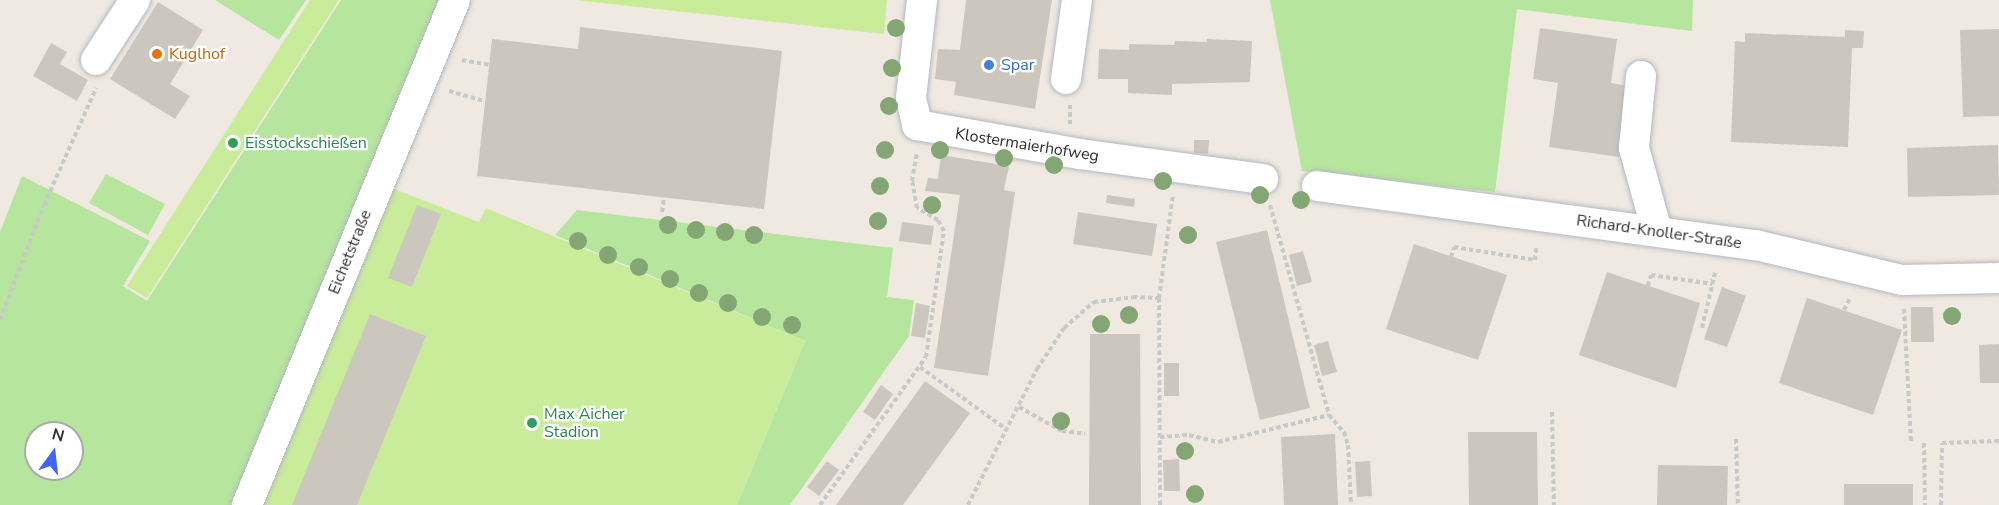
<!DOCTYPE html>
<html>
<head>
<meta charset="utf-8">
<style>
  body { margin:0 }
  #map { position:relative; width:1999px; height:505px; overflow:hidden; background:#efe9e1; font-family:"Nunito Sans",sans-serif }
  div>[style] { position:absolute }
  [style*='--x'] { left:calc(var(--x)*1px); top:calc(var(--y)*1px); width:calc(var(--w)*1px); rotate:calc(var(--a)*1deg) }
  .green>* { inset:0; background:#b6e59e }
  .pitch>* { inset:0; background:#c9ec9a }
  .building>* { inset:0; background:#cbc7bf }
  .path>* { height:4px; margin-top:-2px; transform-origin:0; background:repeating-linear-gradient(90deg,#c9c9c9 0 4.5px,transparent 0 7.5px) }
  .roads { filter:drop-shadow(0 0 2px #b4b7c1) drop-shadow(0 0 2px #b4b7c1) }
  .minor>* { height:30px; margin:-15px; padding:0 15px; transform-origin:15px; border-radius:15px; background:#fff }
  .trees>* { width:18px; height:18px; margin:-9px; border-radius:50%; background:#84a574 }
  .dots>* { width:16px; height:16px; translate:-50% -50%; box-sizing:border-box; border:3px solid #fff; border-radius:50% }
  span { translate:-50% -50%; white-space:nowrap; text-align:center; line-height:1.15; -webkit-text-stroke:4.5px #fff; paint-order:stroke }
  .food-label { font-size:16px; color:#c56008 }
  .left { translate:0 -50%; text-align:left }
  .shop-label { font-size:16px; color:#366cbe }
  .leisure-label { font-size:16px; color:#27864d }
  .street-label { font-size:16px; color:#2e2e2e }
  .north { position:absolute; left:24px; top:421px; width:60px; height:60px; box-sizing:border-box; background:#fff; border:2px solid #ababab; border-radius:50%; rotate:15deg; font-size:16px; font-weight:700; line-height:24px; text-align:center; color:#2e2e2e }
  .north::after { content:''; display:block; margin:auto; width:21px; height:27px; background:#4264fb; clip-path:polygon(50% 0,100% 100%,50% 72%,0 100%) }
</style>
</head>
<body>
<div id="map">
  <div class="green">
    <i style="clip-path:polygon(215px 0,306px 0,279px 40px)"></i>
    <i style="clip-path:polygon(evenodd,341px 0,446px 0,240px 505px,0 505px,0 232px,22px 176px,150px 241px,123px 286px,147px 301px,341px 0,36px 433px,72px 433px,72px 469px,36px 469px,36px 433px)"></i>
    <i style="clip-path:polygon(1270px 0,1693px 0,1692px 31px,1517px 9px,1495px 192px,1302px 171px)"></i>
    <i style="clip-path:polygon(106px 174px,165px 204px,148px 235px,89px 203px)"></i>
    <i style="clip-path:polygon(577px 210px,893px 248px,887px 297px,914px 300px,909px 336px,790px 505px,737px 505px,805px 341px,555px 235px)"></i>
  </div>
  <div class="pitch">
    <i style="clip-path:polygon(310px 0,339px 0,147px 298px,127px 286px)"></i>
    <i style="clip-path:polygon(575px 0,887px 0,884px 34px)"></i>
    <i style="clip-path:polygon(389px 187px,479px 222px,486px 208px,805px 341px,737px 505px,260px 505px)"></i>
  </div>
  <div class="building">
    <i style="clip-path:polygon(966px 0,1052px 0,1035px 109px,954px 95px,956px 82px,935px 79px,938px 49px,960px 50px)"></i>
    <i style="clip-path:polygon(158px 2px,203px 30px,170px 84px,190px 96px,175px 119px,110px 79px)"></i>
    <i style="clip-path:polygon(580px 27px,782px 51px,764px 209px,477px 176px,492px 39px,578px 49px)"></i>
    <i style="clip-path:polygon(1540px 28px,1617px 39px,1611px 83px,1629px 86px,1619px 157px,1549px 147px,1558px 83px,1533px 79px)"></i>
    <i style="clip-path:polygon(1999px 29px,1999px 116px,1963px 117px,1960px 30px)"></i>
    <i style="clip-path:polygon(1845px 30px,1864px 31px,1863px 48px,1852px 48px,1848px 147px,1731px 142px,1735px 41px,1745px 42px,1745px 33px,1845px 37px)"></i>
    <i style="clip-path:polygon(1207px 39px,1252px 41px,1250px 82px,1172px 84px,1172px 95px,1128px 93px,1128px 79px,1098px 79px,1099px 49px,1129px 50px,1129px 44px,1174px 45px,1175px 41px,1207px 42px)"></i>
    <i style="clip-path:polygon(51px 43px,67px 52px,60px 64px,88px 80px,77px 101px,33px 76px)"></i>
    <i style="clip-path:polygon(1194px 140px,1209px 140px,1208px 154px,1194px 153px)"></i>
    <i style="clip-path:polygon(1998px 145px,1999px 195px,1908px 197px,1907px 148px)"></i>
    <i style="clip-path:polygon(941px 155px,1009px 166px,1004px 190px,1015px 192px,988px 376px,934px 368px,960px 195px,925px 191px,928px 178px,938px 179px)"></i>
    <i style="clip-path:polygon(1107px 195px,1135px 199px,1134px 207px,1106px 203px)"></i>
    <i style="clip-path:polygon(417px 205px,441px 214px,412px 287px,388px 278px)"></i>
    <i style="clip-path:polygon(1078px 212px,1157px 224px,1152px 256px,1073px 244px)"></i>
    <i style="clip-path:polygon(902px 222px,934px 226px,931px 245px,899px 241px)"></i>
    <i style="clip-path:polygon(1267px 230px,1310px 408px,1260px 420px,1216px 242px)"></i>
    <i style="clip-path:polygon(1414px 244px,1507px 275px,1478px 360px,1386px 329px)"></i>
    <i style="clip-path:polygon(1303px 251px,1312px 282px,1297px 286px,1289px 255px)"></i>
    <i style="clip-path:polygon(1607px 272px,1700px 303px,1676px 388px,1579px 355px)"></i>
    <i style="clip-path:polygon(1722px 287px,1746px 296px,1727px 347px,1704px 339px)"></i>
    <i style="clip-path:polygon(1807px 298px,1902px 330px,1873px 415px,1779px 383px)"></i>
    <i style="clip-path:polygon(916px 303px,930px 306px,925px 338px,911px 336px)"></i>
    <i style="clip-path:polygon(1911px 307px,1933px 307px,1934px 342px,1911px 342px)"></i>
    <i style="clip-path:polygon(370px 314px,426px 336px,357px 505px,292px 505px)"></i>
    <i style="clip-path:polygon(1090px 334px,1140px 334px,1141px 505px,1089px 505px)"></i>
    <i style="clip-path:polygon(1328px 341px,1337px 372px,1322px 376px,1314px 345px)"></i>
    <i style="clip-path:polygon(1999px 344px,1999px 383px,1980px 383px,1979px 345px)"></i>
    <i style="clip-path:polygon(1164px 363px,1179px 363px,1179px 396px,1164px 396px)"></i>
    <i style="clip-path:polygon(925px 381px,970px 413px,903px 505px,836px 505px)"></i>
    <i style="clip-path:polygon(881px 385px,893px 394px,875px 420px,863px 412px)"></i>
    <i style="clip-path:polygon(1468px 432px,1537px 432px,1538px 505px,1469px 505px)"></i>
    <i style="clip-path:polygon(1335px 434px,1338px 505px,1284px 505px,1281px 437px)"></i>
    <i style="clip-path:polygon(1179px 459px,1180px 491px,1164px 491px,1163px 460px)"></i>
    <i style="clip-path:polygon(827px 461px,839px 470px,819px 496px,807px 487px)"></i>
    <i style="clip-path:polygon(1370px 461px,1372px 496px,1357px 497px,1355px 462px)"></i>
    <i style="clip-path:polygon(1658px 465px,1728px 466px,1727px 505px,1657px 505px)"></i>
    <i style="clip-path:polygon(1844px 484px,1913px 484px,1913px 505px,1844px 505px)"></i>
  </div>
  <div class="path">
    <i style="--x:462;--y:60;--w:27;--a:10"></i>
    <i style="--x:449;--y:91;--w:37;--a:16"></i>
    <i style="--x:1070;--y:124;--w:19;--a:-90"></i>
    <i style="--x:1270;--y:205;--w:218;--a:74.3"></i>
    <i style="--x:662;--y:212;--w:15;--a:-82"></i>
    <i style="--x:1451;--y:257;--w:10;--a:-73"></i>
    <i style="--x:1454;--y:247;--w:82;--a:9.1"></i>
    <i style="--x:1535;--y:260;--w:12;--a:-85"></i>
    <i style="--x:1648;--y:286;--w:11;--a:-75"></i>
    <i style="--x:1651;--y:275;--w:62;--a:8.4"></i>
    <i style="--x:1159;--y:298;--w:105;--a:-82.3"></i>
    <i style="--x:1904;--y:309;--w:134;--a:87"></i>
    <i style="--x:1844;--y:310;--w:13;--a:-63"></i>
    <i style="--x:0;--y:320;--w:123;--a:-69.1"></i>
    <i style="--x:44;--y:205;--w:128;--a:-66"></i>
    <i style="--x:1702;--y:328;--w:57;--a:-76.7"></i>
    <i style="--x:920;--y:367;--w:106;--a:35.8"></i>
    <i style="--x:1019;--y:407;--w:49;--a:29.2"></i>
    <i style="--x:1062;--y:431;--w:23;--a:7"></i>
    <i style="--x:1552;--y:412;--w:93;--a:88.8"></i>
    <i style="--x:1160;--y:437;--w:29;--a:-4"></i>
    <i style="--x:1189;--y:435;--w:30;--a:14"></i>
    <i style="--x:1218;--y:442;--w:114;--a:-13.7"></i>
    <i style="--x:1329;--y:415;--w:23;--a:49"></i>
    <i style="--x:1344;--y:432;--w:14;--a:73"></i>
    <i style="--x:1348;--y:445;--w:60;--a:87.1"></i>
    <i style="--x:1736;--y:439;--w:66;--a:88.3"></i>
    <i style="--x:1924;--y:443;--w:62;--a:89.1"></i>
    <i style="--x:820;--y:505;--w:182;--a:-54.4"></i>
    <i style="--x:926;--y:357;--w:127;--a:-81.9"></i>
    <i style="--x:944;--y:231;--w:13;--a:-119"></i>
    <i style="--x:938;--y:220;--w:24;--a:-150"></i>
    <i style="--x:917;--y:208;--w:27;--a:-100"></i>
    <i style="--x:912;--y:181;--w:27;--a:-80"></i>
    <i style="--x:968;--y:505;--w:153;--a:-63.1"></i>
    <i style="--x:1037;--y:369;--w:49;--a:-56.6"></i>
    <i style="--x:1064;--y:328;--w:40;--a:-41"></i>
    <i style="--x:1094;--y:302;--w:39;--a:-7"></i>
    <i style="--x:1133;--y:297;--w:26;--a:2"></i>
    <i style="--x:1159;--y:298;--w:207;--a:89.7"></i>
    <i style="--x:1941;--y:505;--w:62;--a:-89.1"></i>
    <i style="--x:1942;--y:443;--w:57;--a:-2"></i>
  </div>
  <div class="roads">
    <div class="minor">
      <i style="--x:922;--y:0;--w:99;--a:96.4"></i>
      <i style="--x:911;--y:98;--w:28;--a:77"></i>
      <i style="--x:917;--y:125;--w:166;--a:10.1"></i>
      <i style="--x:1080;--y:154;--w:185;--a:7.8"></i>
      <i style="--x:96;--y:60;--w:72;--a:-57"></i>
      <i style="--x:1641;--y:76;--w:72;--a:95.6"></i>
      <i style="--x:1634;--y:148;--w:86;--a:74.5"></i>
      <i style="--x:1066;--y:79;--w:80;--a:-82.1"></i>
      <i style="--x:1317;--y:186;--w:443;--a:7.7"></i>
      <i style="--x:1756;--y:245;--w:150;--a:13.5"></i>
      <i style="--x:1902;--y:280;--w:97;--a:-1.2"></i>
      <i style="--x:247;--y:505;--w:546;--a:-67.61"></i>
    </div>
  </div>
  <div class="trees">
    <i style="left:896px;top:28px"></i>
    <i style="left:892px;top:68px"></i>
    <i style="left:889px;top:106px"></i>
    <i style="left:885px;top:150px"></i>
    <i style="left:940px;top:150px"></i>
    <i style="left:1004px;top:158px"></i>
    <i style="left:1054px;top:165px"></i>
    <i style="left:1163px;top:181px"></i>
    <i style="left:880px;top:186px"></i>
    <i style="left:1260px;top:195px"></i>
    <i style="left:1301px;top:200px"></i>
    <i style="left:932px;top:205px"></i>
    <i style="left:878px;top:221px"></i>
    <i style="left:668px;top:225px"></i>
    <i style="left:696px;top:230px"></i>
    <i style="left:725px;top:232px"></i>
    <i style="left:754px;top:235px"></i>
    <i style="left:1188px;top:235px"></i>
    <i style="left:578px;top:241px"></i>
    <i style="left:608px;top:255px"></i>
    <i style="left:639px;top:267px"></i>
    <i style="left:670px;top:279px"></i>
    <i style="left:699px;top:293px"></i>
    <i style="left:728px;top:303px"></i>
    <i style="left:1129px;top:315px"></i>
    <i style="left:1952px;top:316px"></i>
    <i style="left:762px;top:317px"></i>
    <i style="left:1101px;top:324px"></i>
    <i style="left:792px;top:325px"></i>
    <i style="left:1061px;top:421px"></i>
    <i style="left:1185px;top:451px"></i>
    <i style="left:1195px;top:494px"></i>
  </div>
  <div class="dots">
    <i style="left:157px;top:54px;background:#e8710a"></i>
    <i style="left:989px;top:65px;background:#3f7fe0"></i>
    <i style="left:233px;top:143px;background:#2e9e5b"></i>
    <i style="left:532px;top:423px;background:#2e9e5b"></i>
  </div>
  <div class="food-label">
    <span class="left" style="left:169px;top:54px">Kuglhof</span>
  </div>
  <div class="shop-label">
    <span class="left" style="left:1001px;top:65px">Spar</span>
  </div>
  <div class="leisure-label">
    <span class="left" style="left:245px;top:143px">Eisstockschießen</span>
    <span class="left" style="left:544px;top:423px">Max Aicher<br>Stadion</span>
  </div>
  <div class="street-label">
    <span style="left:1027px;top:145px;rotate:9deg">Klostermaierhofweg</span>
    <span style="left:1659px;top:232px;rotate:8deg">Richard-Knoller-Straße</span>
    <span style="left:350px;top:252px;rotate:-68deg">Eichetstraße</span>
  </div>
  <div class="north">N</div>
</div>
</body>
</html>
